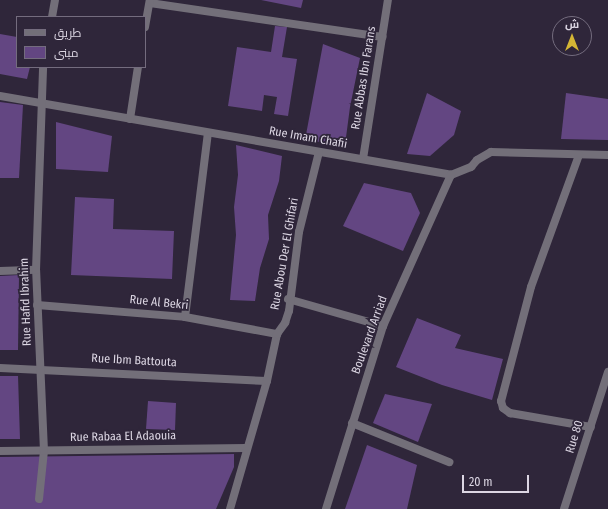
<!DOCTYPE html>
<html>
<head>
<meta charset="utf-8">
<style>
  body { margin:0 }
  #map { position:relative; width:608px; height:509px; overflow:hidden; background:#2f263a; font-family:"Fira Sans Condensed",Cairo,sans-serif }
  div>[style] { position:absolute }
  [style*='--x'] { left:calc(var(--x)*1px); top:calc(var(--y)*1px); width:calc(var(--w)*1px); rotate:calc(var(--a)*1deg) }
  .building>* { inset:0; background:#634682 }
  .minor>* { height:8px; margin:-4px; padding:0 4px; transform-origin:4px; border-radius:4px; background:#736f79 }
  span { translate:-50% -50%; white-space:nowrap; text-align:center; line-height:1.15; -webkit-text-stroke:3.5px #2f263a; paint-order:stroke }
  .street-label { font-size:12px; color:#dcd6e3 }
  .legend { position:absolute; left:16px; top:16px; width:130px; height:52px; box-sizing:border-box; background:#2f263a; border:1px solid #746c7e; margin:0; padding:5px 7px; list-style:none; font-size:12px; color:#dcd6e3 }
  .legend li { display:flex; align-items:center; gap:8px; height:20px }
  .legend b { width:20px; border:1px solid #746c7e }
  .north { position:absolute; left:552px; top:16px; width:40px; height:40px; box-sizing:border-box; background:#2f263a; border:1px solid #746c7e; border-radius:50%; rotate:0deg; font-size:11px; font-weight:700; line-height:16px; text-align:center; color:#dcd6e3 }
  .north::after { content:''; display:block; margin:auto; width:14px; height:18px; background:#d4b635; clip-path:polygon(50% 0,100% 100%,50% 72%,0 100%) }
  .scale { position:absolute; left:462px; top:475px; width:67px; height:18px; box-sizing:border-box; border:2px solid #dcd6e3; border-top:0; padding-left:5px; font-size:12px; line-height:14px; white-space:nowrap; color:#dcd6e3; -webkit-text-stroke:3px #2f263a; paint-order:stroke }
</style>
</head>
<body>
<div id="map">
  <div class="building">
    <i style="clip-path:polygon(261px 0,303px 0,301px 8px)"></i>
    <i style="clip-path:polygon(275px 26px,287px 27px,282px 57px,297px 59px,288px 116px,274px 114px,277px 97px,264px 95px,262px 111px,228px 106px,237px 47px,271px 52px)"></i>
    <i style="clip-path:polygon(0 34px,17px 37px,17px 67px,30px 67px,27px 79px,0 74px)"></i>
    <i style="clip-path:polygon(323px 44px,360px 58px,350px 107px,345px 145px,305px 140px)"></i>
    <i style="clip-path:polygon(427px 93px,461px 111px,454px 135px,430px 156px,407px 154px)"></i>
    <i style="clip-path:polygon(566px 93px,608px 99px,608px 140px,561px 139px)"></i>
    <i style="clip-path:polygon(0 102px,23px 105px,19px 178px,0 178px)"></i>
    <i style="clip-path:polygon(56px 122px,112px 136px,108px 172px,56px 169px)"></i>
    <i style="clip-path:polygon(236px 145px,282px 156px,279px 181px,268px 215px,269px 239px,260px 268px,255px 301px,230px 300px,236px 235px,234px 207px,238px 175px)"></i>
    <i style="clip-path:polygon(364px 183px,411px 193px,420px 213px,403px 251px,343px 226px)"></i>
    <i style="clip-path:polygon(75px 197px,114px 199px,113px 229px,174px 231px,172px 279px,71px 275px)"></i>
    <i style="clip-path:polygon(19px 275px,18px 350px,0 350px,0 276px)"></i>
    <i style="clip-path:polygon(417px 318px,461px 335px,455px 348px,503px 359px,492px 400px,442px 385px,396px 367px)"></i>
    <i style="clip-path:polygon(0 376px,18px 376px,20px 439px,0 439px)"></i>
    <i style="clip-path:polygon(385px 394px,432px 404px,418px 442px,373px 423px)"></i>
    <i style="clip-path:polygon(148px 401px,176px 403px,175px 430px,146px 429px)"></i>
    <i style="clip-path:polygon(367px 445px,417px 465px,407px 509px,345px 509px)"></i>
    <i style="clip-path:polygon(234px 454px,234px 467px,216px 509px,0 509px,0 457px)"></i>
  </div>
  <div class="minor">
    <i style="--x:150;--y:3;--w:235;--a:8.3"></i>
    <i style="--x:52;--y:17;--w:17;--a:-80"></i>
    <i style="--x:145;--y:27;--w:27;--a:-80"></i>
    <i style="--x:0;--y:96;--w:458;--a:9.9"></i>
    <i style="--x:451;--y:175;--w:22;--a:-22"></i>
    <i style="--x:471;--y:167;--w:9;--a:-49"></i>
    <i style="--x:477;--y:160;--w:16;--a:-30"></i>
    <i style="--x:491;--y:152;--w:117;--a:1.5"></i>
    <i style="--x:130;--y:119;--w:53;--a:-81.3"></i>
    <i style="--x:579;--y:155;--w:140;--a:110"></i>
    <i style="--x:531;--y:287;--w:118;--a:104.7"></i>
    <i style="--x:501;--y:401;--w:7;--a:74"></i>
    <i style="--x:503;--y:408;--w:9;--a:36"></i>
    <i style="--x:510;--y:413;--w:82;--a:9.8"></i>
    <i style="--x:363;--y:159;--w:161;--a:-81.1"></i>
    <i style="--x:0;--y:271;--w:36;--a:-2"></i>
    <i style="--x:288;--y:299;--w:99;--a:15.9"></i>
    <i style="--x:37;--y:305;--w:148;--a:4.6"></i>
    <i style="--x:185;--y:317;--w:94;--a:10.5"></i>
    <i style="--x:185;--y:317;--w:185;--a:-82.9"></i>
    <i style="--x:0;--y:368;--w:267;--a:2.8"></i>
    <i style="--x:352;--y:423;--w:105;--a:21.9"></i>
    <i style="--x:0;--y:451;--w:246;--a:-0.7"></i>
    <i style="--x:39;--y:499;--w:48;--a:-84.1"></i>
    <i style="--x:44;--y:451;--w:181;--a:-92.5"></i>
    <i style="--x:36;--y:270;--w:203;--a:-88"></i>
    <i style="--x:230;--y:509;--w:133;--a:-73.9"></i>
    <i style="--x:267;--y:381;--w:48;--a:-78"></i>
    <i style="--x:277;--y:334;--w:14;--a:-54"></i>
    <i style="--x:285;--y:323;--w:13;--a:-72"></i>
    <i style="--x:289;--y:311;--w:80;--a:-82.8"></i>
    <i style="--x:299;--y:232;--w:82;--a:-76"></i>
    <i style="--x:326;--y:509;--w:192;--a:-72.7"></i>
    <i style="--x:383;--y:326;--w:166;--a:-65.8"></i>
    <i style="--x:564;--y:509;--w:144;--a:-72.2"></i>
  </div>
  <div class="street-label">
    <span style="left:364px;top:78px;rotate:-81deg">Rue Abbas Ibn Farans</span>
    <span style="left:308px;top:138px;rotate:10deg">Rue Imam Chafii</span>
    <span style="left:285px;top:254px;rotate:-80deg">Rue Abou Der El Ghifari</span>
    <span style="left:26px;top:302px;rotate:-92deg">Rue Hafid Ibrahim</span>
    <span style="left:159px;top:303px;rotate:6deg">Rue Al Bekri</span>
    <span style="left:370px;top:335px;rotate:-70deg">Boulevard Arriad</span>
    <span style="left:134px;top:361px;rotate:3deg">Rue Ibm Battouta</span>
    <span style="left:123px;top:437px;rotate:-1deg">Rue Rabaa El Adaouia</span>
    <span style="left:575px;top:437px;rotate:-73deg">Rue 80</span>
  </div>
  <ul class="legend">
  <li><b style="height:5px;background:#736f79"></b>طريق</li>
  <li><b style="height:11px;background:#634682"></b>مبنى</li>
  </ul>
  <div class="north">ش</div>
  <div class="scale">20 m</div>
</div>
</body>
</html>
